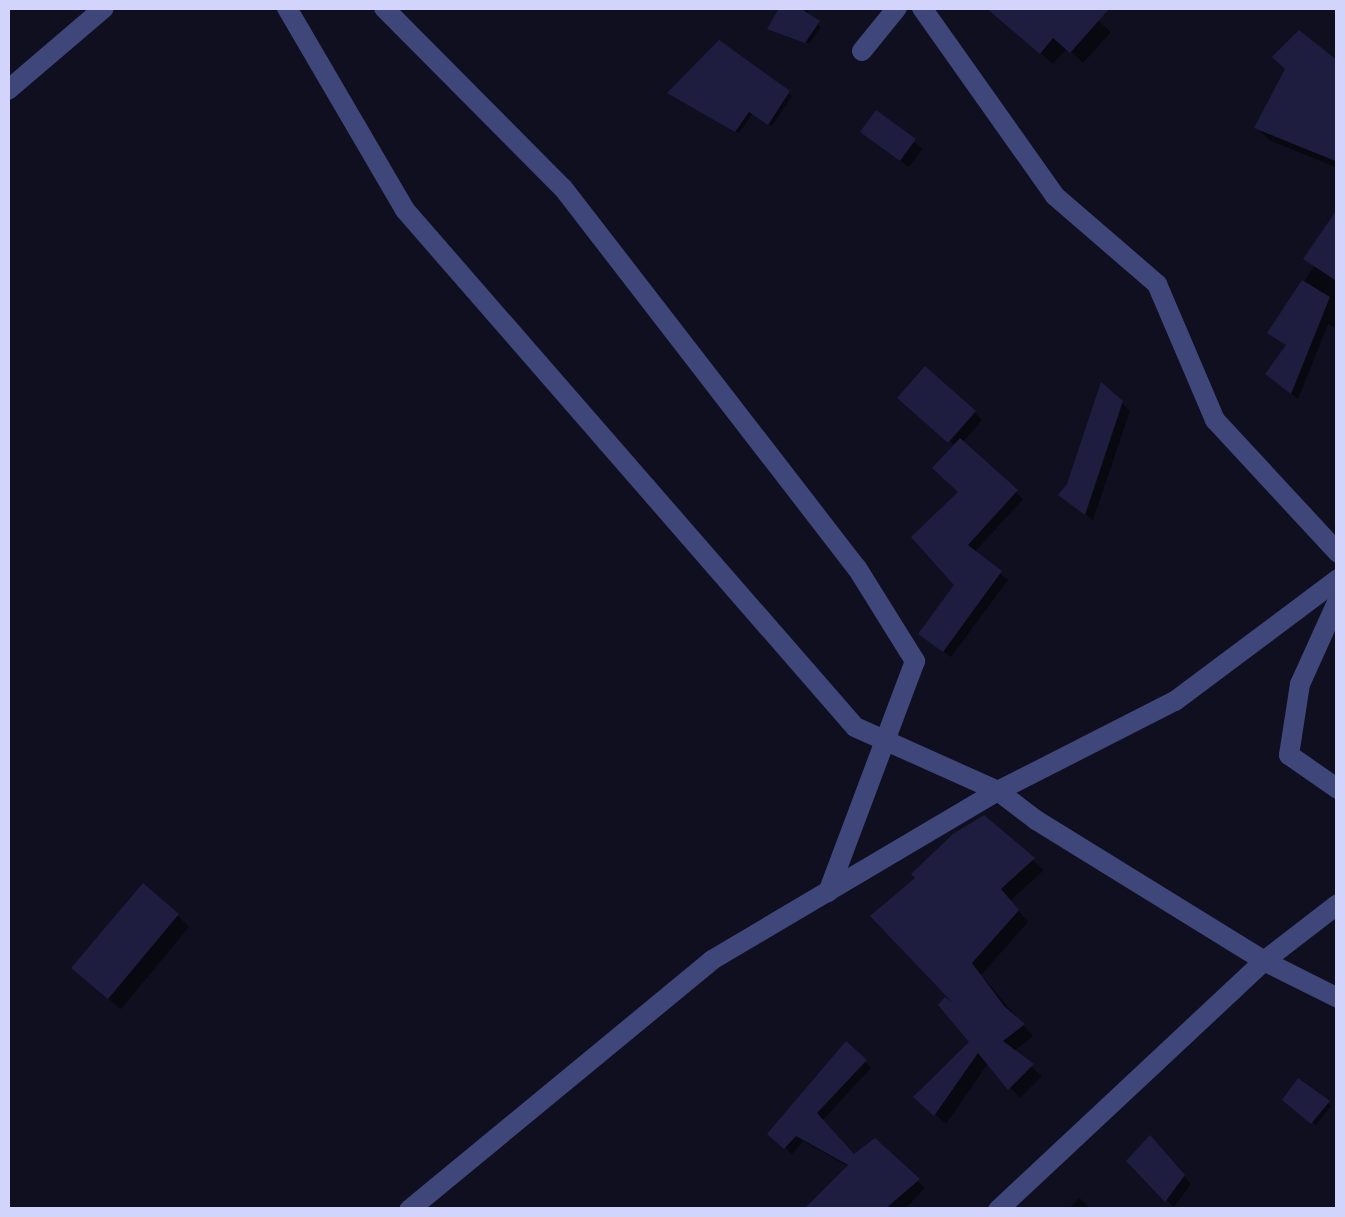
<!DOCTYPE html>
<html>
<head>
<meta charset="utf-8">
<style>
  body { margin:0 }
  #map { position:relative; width:1345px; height:1217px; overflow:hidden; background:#0f0f20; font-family:Helvetica,sans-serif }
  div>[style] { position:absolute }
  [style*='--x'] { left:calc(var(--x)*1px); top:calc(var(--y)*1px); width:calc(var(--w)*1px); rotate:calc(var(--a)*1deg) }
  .shadow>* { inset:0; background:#0007 }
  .building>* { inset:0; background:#1e1d3f }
  .street>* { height:20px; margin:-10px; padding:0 10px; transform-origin:10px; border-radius:10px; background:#3e467a }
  span { translate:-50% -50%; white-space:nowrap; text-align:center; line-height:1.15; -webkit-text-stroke:8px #0f0f20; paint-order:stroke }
  .frame { position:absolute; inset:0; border:10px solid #d2d4fb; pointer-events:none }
</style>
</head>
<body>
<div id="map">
  <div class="shadow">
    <i style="clip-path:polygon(781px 8px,810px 11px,807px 16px,821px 27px,809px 44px,770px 28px)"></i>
    <i style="clip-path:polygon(988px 8px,1084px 8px,1111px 32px,1083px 63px,1067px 48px,1053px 64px)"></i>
    <i style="clip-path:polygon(1288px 69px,1338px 73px,1338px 168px,1269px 140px,1257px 128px)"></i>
    <i style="clip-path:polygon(788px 93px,792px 96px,772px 126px,753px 113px,739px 133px,673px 96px)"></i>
    <i style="clip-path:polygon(871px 140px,914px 141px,922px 149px,909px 167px)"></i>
    <i style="clip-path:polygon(1338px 244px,1338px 329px,1328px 324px,1298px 399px,1275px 380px,1288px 347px,1271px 333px,1314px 266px)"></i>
    <i style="clip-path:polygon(1122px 403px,1130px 411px,1093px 520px,1069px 502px)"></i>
    <i style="clip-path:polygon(908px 406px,975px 413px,982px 420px,962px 443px,1023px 499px,974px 553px,1008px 580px,951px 657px,928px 640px,957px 584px,962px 492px,955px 446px)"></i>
    <i style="clip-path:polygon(984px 818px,1044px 870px,1010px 901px,1028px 922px,981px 975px,1033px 1036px,1013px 1052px,1042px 1076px,1020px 1098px,989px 1062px,946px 1124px,916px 1097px,972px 1042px,960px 1012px)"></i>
    <i style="clip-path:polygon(177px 915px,189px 927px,121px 1009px,86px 980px)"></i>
    <i style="clip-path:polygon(847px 1045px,871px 1068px,822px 1121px,854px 1157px,875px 1141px,925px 1188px,904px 1210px,813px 1210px,849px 1167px,803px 1141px,792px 1154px,770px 1134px)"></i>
    <i style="clip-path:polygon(1285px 1100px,1328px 1103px,1331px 1106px,1316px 1125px)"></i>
    <i style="clip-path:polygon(1157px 1146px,1191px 1184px,1174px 1207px,1129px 1161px)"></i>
    <i style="clip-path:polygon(1079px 1198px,1085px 1203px,1091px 1210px,1068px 1210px)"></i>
  </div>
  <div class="building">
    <i style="clip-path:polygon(779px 8px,800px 8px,820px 21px,805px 43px,767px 29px)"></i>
    <i style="clip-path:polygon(986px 8px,1110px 8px,1070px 53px,1053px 38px,1040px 54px)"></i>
    <i style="clip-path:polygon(1299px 30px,1338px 61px,1338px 162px,1254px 128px,1285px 69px,1272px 57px)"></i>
    <i style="clip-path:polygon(719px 40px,790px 91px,768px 125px,749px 112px,735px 132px,667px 93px)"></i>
    <i style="clip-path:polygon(876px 110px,916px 139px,900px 161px,860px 132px)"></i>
    <i style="clip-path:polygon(1338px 208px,1338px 282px,1303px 259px)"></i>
    <i style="clip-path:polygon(1302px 280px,1330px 297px,1291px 394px,1265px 374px,1286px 345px,1267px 333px)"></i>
    <i style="clip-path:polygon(925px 366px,976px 411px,948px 443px,897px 398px)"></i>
    <i style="clip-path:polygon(1101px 382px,1123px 401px,1085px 515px,1058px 495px,1067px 484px)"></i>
    <i style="clip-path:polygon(960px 438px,1018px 490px,968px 545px,1002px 571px,943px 652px,918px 634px,954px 585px,911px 537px,958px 492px,932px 468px)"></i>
    <i style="clip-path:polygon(984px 815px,1035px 858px,1001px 889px,1019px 910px,972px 963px,1004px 1006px,1025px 1024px,1003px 1041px,1034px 1064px,1008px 1090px,978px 1053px,934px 1116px,913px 1097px,969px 1042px,938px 1005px,945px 997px,952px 1002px,870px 916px,915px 878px,911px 874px,953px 834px)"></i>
    <i style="clip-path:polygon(143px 883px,179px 914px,108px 999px,71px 968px)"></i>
    <i style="clip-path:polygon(846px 1041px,867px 1060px,817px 1113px,854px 1154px,875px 1138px,920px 1179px,884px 1210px,803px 1210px,848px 1165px,796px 1136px,784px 1149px,767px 1134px)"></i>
    <i style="clip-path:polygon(1298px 1078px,1330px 1101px,1311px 1124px,1282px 1100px)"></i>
    <i style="clip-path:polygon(1150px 1135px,1185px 1175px,1165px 1202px,1126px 1161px)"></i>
  </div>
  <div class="street">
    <i style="--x:287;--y:8;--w:234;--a:59.7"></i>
    <i style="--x:405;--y:210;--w:685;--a:48.96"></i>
    <i style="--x:855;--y:727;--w:157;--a:24.1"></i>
    <i style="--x:998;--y:791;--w:48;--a:37.3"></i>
    <i style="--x:1036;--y:820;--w:268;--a:31.7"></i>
    <i style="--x:1264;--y:961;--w:83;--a:26.6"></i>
    <i style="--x:384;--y:8;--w:254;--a:45.2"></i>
    <i style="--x:563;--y:188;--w:480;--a:52.3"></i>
    <i style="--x:857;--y:568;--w:110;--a:58.1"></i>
    <i style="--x:915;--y:661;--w:247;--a:110.6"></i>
    <i style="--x:922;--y:8;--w:230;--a:54.7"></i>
    <i style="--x:1055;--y:196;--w:135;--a:40.8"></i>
    <i style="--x:1157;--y:284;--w:148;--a:66.9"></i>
    <i style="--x:1215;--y:420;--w:181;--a:47.2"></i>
    <i style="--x:862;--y:51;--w:55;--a:-50.9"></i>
    <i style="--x:8;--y:90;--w:126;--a:-40.5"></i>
    <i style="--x:1338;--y:600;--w:92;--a:114.3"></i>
    <i style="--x:1300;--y:684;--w:72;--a:98.8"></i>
    <i style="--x:1289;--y:755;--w:60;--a:34.8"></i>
    <i style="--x:409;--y:1210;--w:393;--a:-39.5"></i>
    <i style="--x:712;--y:960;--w:332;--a:-30.6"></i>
    <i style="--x:998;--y:791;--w:199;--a:-27"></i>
    <i style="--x:1175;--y:701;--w:204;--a:-36.8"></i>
    <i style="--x:998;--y:1210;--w:364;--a:-43.1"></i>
    <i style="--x:1264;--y:961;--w:93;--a:-37.6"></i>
  </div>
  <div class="frame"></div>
</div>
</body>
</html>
